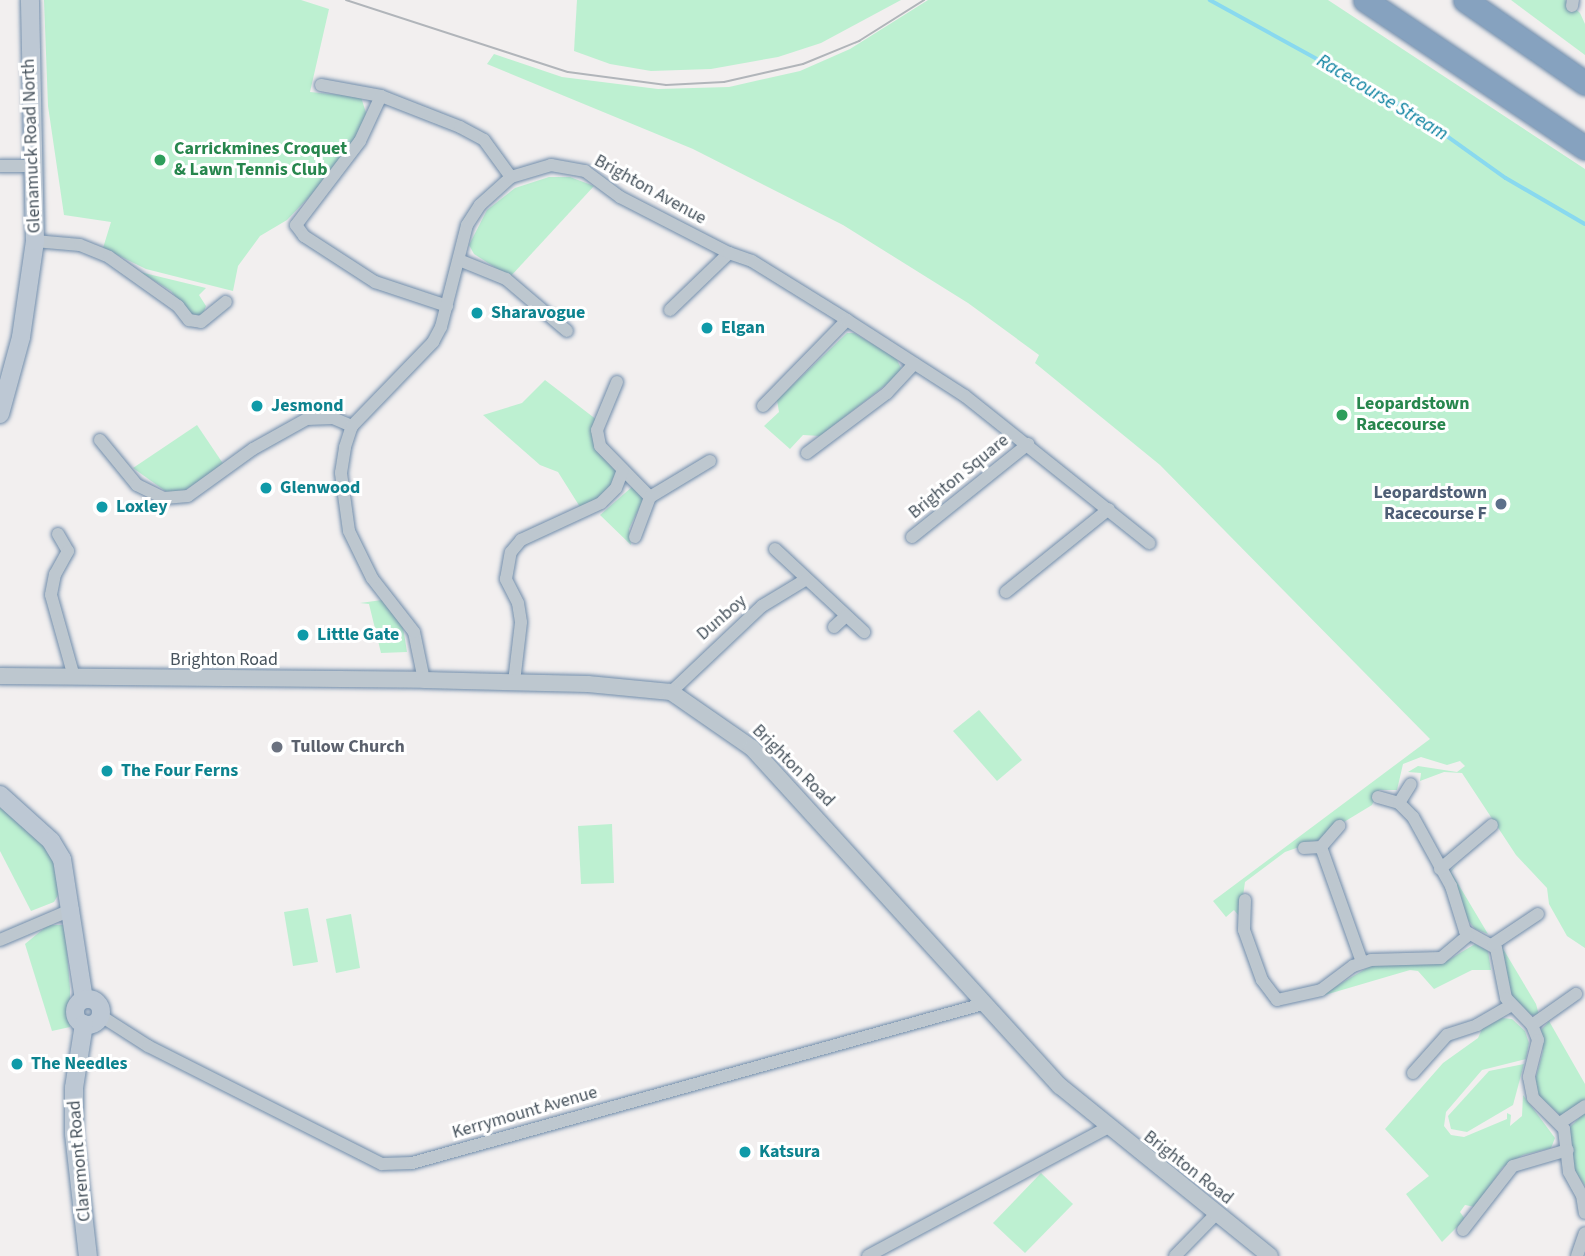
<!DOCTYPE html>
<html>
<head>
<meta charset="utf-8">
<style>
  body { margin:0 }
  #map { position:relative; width:1585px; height:1256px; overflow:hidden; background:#f2efef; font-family:"Source Sans 3",sans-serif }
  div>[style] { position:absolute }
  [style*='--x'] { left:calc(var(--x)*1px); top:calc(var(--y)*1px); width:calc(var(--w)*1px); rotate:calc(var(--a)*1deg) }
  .green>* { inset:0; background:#bdf0d1 }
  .stream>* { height:3.5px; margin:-1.75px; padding:0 1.75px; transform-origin:1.75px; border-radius:1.75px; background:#89d9ef }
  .roads { filter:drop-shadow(0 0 2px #718dab) drop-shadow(0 0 2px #718dab) }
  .minor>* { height:12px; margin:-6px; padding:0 6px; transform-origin:6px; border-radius:6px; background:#bdc7cf }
  .tertiary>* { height:16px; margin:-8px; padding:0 8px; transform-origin:8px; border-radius:8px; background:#bdc7cf }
  .secondary>* { height:18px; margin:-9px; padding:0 9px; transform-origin:9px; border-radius:9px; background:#bdc8d4 }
  .secondary>.ring { margin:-9px; padding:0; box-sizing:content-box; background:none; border:18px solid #bdc8d4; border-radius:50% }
  .motorway>* { height:23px; margin:-11.5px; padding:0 11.5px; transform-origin:11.5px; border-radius:11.5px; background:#86a2bf }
  .tram>* { height:2px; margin:-1px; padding:0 1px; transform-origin:1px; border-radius:1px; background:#b1b5ba }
  .dots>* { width:19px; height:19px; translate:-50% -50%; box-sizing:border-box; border:4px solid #fff; border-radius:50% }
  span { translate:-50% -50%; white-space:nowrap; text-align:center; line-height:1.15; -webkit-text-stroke:6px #fff; paint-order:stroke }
  .street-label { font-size:18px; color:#47535d }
  .leisure-label { font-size:18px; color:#27864d; font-weight:700 }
  .left { translate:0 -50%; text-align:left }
  .culture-label { font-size:18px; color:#0d838f; font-weight:700 }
  .service-label { font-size:18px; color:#4e5e75; font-weight:700 }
  .right { translate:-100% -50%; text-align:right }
  .worship-label { font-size:18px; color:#5b616d; font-weight:700 }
  .water-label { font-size:19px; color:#09809f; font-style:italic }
</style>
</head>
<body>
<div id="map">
  <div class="green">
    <i style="clip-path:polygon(44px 0,301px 0,329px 9px,310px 92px,361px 97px,367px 116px,355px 140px,311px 195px,287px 220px,260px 236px,238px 266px,233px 291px,146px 269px,103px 248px,111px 222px,64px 215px,48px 106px)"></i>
    <i style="clip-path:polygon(577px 0,901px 0,821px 43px,778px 57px,711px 69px,651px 71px,610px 64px,574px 51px)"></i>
    <i style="clip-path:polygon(928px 0,1328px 0,1585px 169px,1585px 948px,1567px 936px,1549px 904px,1547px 888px,1516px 855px,1462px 773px,1444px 772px,1420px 781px,1421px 773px,1408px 772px,1418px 766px,1457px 772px,1465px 766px,1460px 761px,1447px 765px,1421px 757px,1403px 764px,1397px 790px,1379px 790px,1372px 805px,1339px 825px,1336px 821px,1322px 839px,1285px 852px,1245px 882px,1240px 917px,1234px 910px,1226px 917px,1213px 901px,1430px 739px,1160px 465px,1035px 363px,1039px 355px,968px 303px,843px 225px,693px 149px,487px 64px,494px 54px,562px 77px,658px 89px,729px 87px,800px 71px,850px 49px)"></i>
    <i style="clip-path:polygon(1511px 0,1565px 0,1580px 13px,1585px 24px,1585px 55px)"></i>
    <i style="clip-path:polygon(549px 177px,570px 177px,594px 186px,510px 277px,474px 254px,469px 245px,487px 210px,515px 188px)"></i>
    <i style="clip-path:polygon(140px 272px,206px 288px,199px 295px,206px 306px,203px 314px,192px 317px,171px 291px)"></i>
    <i style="clip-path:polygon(847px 333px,854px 333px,896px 358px,901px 368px,897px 376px,820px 436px,803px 435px,790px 449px,764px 426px,779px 412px,777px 400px)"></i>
    <i style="clip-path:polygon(545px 380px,597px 420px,595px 431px,621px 470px,606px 494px,580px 507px,558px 472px,540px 465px,483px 415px,522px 403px)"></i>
    <i style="clip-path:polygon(197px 425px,224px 465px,184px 491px,168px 493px,133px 468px)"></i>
    <i style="clip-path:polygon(633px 486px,648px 490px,629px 529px,631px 545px,600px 515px)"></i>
    <i style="clip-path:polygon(382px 600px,403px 627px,407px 652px,381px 653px,369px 604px,360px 603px)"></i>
    <i style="clip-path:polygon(979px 710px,1022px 760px,997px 781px,953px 731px)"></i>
    <i style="clip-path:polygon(0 806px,54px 851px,65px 883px,54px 902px,31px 911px,0 851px)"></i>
    <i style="clip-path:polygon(612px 824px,614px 883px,581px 884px,578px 826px)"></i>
    <i style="clip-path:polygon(1458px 863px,1451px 872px,1488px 934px,1475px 929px,1467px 919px,1450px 872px)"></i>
    <i style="clip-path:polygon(308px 908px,318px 962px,293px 966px,284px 912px)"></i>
    <i style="clip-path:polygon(351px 914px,360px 968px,336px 973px,326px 919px)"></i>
    <i style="clip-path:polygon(48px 925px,65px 925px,70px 988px,70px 1027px,52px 1031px,25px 944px)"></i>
    <i style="clip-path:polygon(1475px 944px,1488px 951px,1491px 970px,1472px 970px,1434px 989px,1418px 971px,1410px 970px,1318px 997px,1372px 965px,1445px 962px)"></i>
    <i style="clip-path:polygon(1502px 947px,1536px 1004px,1539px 1015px,1530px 1015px,1511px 997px)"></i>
    <i style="clip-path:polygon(1502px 1018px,1512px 1019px,1525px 1031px,1529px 1043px,1526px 1059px,1482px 1070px,1446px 1112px,1444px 1126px,1451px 1135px,1464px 1137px,1507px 1119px,1507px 1113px,1511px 1115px,1510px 1126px,1522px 1116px,1523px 1095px,1555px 1138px,1551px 1148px,1523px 1155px,1503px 1167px,1475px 1207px,1465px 1205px,1460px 1212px,1465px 1219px,1442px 1242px,1406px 1194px,1429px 1176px,1385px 1129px,1443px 1063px,1478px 1038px,1482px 1029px)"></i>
    <i style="clip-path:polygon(1549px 1021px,1585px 1084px,1585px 1099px,1561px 1116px,1538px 1095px,1535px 1081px,1543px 1051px,1541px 1030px)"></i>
    <i style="clip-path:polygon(1524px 1064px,1513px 1105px,1467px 1132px,1451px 1129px,1448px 1116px,1489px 1071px)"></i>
    <i style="clip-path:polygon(1585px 1112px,1585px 1186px,1574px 1170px,1569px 1128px)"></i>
    <i style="clip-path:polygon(1041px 1173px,1073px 1204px,1025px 1253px,993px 1223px)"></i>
  </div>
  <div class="stream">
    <i style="--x:1210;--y:0;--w:230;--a:28.8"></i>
    <i style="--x:1412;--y:111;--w:115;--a:35.5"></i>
    <i style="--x:1506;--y:178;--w:91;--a:30.2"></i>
  </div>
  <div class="roads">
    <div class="minor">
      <i style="--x:1572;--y:6;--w:6;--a:-81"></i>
      <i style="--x:321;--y:85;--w:61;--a:10.4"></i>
      <i style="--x:381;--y:96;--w:85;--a:21.4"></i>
      <i style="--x:460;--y:127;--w:27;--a:28"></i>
      <i style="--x:484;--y:140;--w:46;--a:53.9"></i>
      <i style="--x:381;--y:96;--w:50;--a:115"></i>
      <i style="--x:360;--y:141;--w:106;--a:127.3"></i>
      <i style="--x:296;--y:225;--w:14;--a:54"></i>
      <i style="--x:304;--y:236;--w:85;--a:32.9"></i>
      <i style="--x:375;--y:282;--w:76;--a:18.4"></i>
      <i style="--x:0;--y:166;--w:35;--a:0"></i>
      <i style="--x:35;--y:241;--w:45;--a:5.1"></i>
      <i style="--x:80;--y:245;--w:31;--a:22"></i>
      <i style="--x:109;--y:257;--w:85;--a:35.4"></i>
      <i style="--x:178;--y:306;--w:18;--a:52"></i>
      <i style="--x:189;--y:320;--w:12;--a:9"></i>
      <i style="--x:201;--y:322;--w:32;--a:-39"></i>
      <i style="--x:459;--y:260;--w:51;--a:22"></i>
      <i style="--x:506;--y:279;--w:80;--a:40.4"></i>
      <i style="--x:670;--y:310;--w:82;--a:-44"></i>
      <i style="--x:617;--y:382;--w:52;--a:112.6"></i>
      <i style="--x:597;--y:430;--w:16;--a:79"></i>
      <i style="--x:600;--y:446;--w:71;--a:45.6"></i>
      <i style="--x:763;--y:406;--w:120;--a:-45.7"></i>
      <i style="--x:100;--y:440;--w:58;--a:50.6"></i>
      <i style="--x:137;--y:485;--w:30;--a:26"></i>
      <i style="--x:164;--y:498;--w:24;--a:-5"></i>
      <i style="--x:188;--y:496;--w:80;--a:-35.9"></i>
      <i style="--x:253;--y:449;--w:62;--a:-29.1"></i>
      <i style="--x:307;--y:419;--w:26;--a:-2"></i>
      <i style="--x:333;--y:418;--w:21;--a:23"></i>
      <i style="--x:807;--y:453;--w:100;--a:-36.9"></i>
      <i style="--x:887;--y:393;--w:40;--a:-47"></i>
      <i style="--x:58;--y:534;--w:20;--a:60"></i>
      <i style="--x:68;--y:551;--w:26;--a:119"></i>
      <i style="--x:55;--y:574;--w:21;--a:101"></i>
      <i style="--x:51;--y:595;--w:85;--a:74.3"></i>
      <i style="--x:635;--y:537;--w:43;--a:-69.4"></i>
      <i style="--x:650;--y:497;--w:70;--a:-31"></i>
      <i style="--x:912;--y:537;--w:149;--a:-38.7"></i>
      <i style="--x:775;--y:549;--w:122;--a:43"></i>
      <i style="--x:1006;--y:592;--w:132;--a:-38.9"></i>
      <i style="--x:834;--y:627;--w:16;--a:-43"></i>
      <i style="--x:424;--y:680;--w:49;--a:-101.8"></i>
      <i style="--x:414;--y:632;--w:68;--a:-127.9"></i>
      <i style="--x:372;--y:578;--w:52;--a:-116.1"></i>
      <i style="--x:349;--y:531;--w:59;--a:-97.9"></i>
      <i style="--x:341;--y:473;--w:26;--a:-81"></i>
      <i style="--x:345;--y:447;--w:22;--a:-72"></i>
      <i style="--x:352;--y:426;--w:117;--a:-46"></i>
      <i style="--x:433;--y:342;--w:17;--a:-62"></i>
      <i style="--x:441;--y:327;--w:105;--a:-75.7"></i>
      <i style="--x:467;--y:225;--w:24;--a:-57"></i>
      <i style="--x:480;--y:205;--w:42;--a:-42.1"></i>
      <i style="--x:511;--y:177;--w:42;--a:-16.7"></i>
      <i style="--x:551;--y:165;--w:35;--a:10"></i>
      <i style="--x:585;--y:171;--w:44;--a:36.6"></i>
      <i style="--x:620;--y:197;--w:123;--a:27.2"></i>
      <i style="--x:729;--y:253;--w:24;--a:19"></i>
      <i style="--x:752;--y:261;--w:112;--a:31.8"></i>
      <i style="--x:847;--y:320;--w:140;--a:32.8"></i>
      <i style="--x:965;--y:396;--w:236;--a:38.6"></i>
      <i style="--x:514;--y:682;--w:60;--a:-83.3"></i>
      <i style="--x:521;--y:622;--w:19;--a:-99"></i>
      <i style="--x:518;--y:603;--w:27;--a:-117"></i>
      <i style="--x:506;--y:579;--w:27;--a:-80"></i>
      <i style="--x:511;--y:552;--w:16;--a:-50"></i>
      <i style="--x:521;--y:540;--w:88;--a:-24.8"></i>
      <i style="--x:601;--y:503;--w:21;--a:-45"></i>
      <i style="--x:616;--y:488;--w:19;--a:-69"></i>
      <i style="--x:671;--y:692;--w:125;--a:-43.4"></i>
      <i style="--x:762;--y:606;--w:50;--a:-31.2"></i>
      <i style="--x:1378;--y:797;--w:22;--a:16"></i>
      <i style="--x:1399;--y:803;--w:20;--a:45"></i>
      <i style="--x:1413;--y:817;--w:79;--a:61.2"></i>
      <i style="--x:1451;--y:886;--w:47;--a:72.7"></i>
      <i style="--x:1465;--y:931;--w:35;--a:29"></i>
      <i style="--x:1496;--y:948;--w:51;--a:78.7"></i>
      <i style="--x:1506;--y:998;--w:37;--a:46"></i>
      <i style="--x:1532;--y:1025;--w:16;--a:68"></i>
      <i style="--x:1538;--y:1040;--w:38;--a:104"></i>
      <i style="--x:1529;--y:1077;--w:21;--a:79"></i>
      <i style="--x:1533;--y:1098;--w:44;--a:45"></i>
      <i style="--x:1564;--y:1129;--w:43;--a:83.4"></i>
      <i style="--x:1569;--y:1172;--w:26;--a:61"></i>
      <i style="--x:1582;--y:1195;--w:18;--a:81"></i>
      <i style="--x:1399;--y:803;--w:22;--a:-58"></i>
      <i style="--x:1321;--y:847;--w:122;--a:70.4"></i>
      <i style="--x:1304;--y:848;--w:17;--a:-3"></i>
      <i style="--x:1321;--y:847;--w:28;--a:-49"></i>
      <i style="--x:1440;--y:869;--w:68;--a:-40.2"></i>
      <i style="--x:1245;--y:900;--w:30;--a:92"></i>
      <i style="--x:1244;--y:930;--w:53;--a:70.2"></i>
      <i style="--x:1262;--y:980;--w:25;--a:53"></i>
      <i style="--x:1277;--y:1000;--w:45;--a:-12.8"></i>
      <i style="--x:1321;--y:990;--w:40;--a:-37"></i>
      <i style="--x:1353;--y:966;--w:19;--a:-18"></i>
      <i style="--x:1371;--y:960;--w:70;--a:-1.6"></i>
      <i style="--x:1441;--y:958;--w:35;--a:-40"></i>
      <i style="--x:0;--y:940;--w:79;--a:-23"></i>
      <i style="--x:1493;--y:944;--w:54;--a:-33.7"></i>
      <i style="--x:101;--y:1016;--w:56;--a:32.6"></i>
      <i style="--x:148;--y:1046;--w:262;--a:26.8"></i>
      <i style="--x:382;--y:1164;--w:30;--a:-2"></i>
      <i style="--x:412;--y:1163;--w:593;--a:-15.56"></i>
      <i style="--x:1532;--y:1025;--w:54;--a:-35.2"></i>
      <i style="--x:1413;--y:1073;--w:51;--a:-48.2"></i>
      <i style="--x:1447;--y:1035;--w:32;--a:-18"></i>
      <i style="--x:1477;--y:1025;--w:38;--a:-30"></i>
      <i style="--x:1560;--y:1123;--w:30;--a:-34"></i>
      <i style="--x:1463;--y:1230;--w:81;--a:-52"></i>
      <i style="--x:1513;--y:1166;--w:57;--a:-16.2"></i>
      <i style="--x:868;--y:1256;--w:271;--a:-28.2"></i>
      <i style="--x:1175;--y:1256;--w:59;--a:-45.7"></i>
      <i style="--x:1577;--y:1256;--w:24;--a:-71"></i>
    </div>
    <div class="tertiary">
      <i style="--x:0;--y:676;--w:424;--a:0.5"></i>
      <i style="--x:424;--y:680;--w:164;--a:1.4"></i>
      <i style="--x:588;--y:684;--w:83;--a:5.5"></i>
      <i style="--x:671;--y:692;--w:98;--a:34.7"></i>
      <i style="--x:752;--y:748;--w:457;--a:47.7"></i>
      <i style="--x:1060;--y:1086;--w:270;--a:39"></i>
    </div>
    <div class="secondary">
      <i style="--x:0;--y:414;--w:80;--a:-74.7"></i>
      <i style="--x:21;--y:337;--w:97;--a:-81.7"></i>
      <i style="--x:35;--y:241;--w:241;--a:-91.2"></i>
      <i style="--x:0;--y:795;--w:69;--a:42"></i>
      <i style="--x:51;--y:841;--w:21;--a:59"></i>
      <i style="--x:62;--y:859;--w:142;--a:81.1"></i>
      <i class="ring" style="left:75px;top:999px;width:8px;height:8px"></i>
      <i style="--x:84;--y:1024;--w:65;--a:98.9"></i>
      <i style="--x:74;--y:1088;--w:46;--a:90"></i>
      <i style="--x:74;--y:1134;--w:123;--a:83.5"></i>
    </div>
    <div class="motorway">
      <i style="--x:1365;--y:0;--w:265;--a:33.9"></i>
      <i style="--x:1465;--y:0;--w:146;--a:34.7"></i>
    </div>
  </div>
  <div class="tram">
    <i style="--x:346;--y:0;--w:233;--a:18"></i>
    <i style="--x:568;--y:72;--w:99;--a:7.6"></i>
    <i style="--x:666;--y:85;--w:58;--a:-3"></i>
    <i style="--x:724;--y:82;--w:81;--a:-12.8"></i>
    <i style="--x:803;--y:64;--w:61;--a:-22.3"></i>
    <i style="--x:859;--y:41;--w:77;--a:-32.2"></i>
  </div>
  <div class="dots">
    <i style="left:160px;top:160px;background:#2e9e5b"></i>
    <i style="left:477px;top:313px;background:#0f9aa8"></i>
    <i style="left:707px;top:328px;background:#0f9aa8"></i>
    <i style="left:257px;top:406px;background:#0f9aa8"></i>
    <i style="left:1342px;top:415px;background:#2e9e5b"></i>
    <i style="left:266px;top:488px;background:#0f9aa8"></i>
    <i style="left:1501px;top:504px;background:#5c6f8a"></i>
    <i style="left:102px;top:507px;background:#0f9aa8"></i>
    <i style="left:303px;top:635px;background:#0f9aa8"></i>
    <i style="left:277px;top:747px;background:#6b7280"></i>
    <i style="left:107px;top:771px;background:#0f9aa8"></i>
    <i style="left:17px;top:1064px;background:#0f9aa8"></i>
    <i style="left:745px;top:1152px;background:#0f9aa8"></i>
  </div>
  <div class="street-label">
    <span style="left:32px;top:146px;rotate:-92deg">Glenamuck Road North</span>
    <span style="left:650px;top:190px;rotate:29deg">Brighton Avenue</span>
    <span style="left:959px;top:477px;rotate:-39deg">Brighton Square</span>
    <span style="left:722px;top:618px;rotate:-41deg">Dunboy</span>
    <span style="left:224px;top:660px">Brighton Road</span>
    <span style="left:793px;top:766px;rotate:45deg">Brighton Road</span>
    <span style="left:525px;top:1113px;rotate:-16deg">Kerrymount Avenue</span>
    <span style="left:80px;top:1161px;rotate:-95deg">Claremont Road</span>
    <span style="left:1188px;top:1168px;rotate:38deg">Brighton Road</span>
  </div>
  <div class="leisure-label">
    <span class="left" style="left:174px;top:160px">Carrickmines Croquet<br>&amp; Lawn Tennis Club</span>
    <span class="left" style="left:1356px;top:415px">Leopardstown<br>Racecourse</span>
  </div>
  <div class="culture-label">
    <span class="left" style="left:491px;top:313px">Sharavogue</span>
    <span class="left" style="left:721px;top:328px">Elgan</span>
    <span class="left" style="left:271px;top:406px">Jesmond</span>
    <span class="left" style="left:280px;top:488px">Glenwood</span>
    <span class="left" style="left:116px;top:507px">Loxley</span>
    <span class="left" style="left:317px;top:635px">Little Gate</span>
    <span class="left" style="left:121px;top:771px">The Four Ferns</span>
    <span class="left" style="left:31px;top:1064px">The Needles</span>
    <span class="left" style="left:759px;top:1152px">Katsura</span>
  </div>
  <div class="service-label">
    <span class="right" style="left:1487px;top:504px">Leopardstown<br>Racecourse F</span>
  </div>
  <div class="worship-label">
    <span class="left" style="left:291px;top:747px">Tullow Church</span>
  </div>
  <div class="water-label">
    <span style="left:1382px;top:98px;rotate:31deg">Racecourse Stream</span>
  </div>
</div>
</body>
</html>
